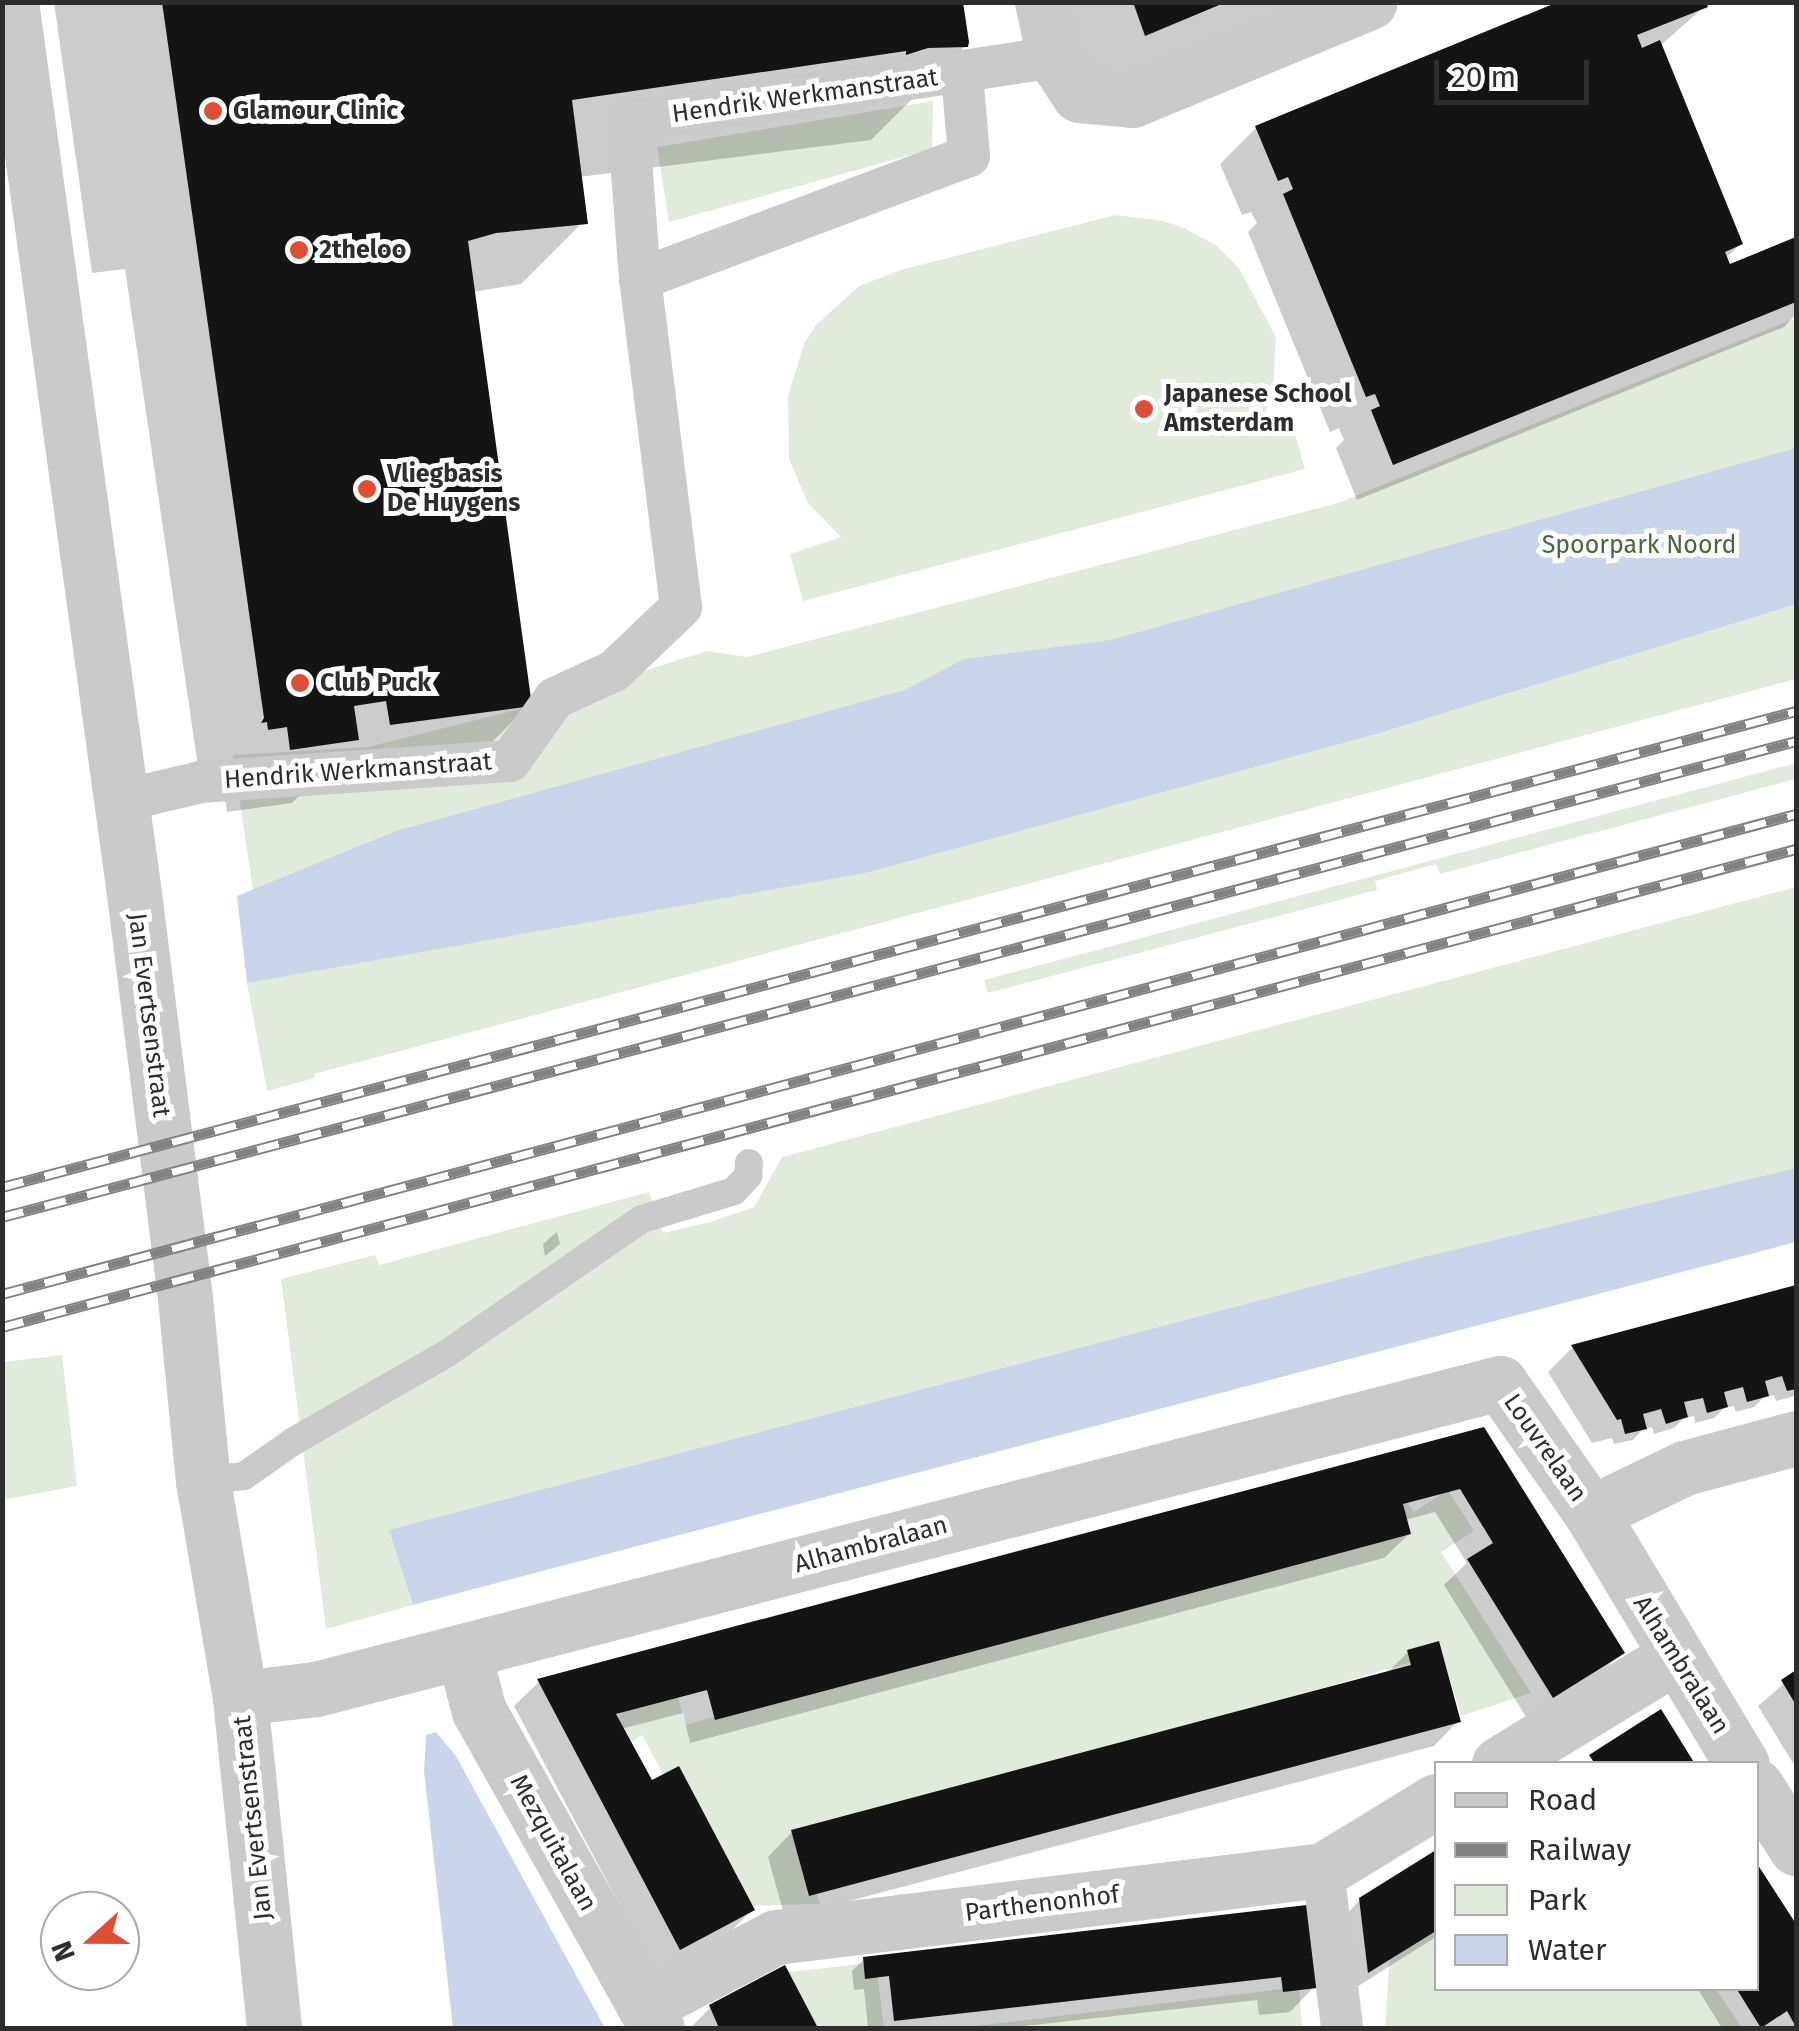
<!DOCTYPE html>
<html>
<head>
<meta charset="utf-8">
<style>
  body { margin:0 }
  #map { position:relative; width:1799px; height:2031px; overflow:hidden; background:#fff; font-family:"Fira Sans",sans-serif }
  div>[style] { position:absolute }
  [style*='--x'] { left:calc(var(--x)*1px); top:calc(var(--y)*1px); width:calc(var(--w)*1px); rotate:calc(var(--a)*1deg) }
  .green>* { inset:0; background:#e0ebdb }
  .water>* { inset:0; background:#c8d5ea }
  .shadow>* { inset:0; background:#0003 }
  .building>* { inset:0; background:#141414 }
  .service>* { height:28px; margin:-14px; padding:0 14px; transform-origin:14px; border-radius:14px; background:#cacaca }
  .pedestrian>* { height:42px; margin:-21px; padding:0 21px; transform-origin:21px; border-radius:21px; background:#cacaca }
  .minor>* { height:55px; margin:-27.5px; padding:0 27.5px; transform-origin:27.5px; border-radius:27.5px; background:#cacaca }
  .tertiary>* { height:55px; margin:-27.5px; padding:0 27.5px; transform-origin:27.5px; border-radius:27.5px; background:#cacaca }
  .rail>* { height:11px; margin-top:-5.5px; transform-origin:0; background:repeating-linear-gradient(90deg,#fff 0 22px,#828282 0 44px); box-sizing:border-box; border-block:2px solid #828282 }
  .dots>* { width:28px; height:28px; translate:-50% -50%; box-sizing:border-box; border:5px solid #fff; border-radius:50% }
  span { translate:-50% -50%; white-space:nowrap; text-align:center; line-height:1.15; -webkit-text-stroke:10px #fff; paint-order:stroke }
  .street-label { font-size:25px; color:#2d2d2d }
  .poi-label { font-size:25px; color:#2d2d2d; font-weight:700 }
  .left { translate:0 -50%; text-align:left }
  .park-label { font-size:25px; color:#47683c }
  .frame { position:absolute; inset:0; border:5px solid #2d2d2d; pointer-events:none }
  .legend { position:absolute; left:1434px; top:1761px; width:325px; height:230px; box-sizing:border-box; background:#fff; border:2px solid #ababab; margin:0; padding:12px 18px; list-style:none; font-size:30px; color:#2d2d2d }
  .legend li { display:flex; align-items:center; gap:20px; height:50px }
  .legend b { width:50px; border:2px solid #ababab }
  .north { position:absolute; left:40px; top:1891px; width:100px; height:100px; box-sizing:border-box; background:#fff; border:2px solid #ababab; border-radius:50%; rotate:249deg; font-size:28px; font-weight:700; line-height:40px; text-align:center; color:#2d2d2d }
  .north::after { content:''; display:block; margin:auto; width:35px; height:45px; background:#e14d33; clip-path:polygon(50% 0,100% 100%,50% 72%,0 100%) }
  .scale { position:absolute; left:1434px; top:60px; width:155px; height:45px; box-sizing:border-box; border:5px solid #2d2d2d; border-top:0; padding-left:12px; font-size:30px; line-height:35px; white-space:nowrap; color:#2d2d2d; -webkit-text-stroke:8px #fff; paint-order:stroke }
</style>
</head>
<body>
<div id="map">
  <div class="green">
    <i style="clip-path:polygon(933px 101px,932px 149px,669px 222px,657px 147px)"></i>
    <i style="clip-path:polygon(1115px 215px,1164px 221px,1184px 228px,1217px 246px,1239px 268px,1276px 337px,1273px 387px,1260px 429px,1292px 423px,1305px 469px,803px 601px,790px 554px,841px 537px,808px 503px,789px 459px,788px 396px,804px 344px,816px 325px,859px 286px,901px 270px)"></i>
    <i style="clip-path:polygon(1796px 318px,1796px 679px,314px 1074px,315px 1078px,267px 1091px,247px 983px,266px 979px,233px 755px,368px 747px,532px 706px,707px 651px,747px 657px,1338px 503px)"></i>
    <i style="clip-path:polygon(1796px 763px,1796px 779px,1440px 874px,1436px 864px,1375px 881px,1377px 890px,988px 993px,984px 980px)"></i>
    <i style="clip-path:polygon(1796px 887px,1796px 1168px,1427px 1256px,390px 1530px,413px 1605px,326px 1629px,281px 1279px,375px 1255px,379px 1265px,649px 1192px,663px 1233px,710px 1222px,754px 1207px,782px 1157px)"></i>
    <i style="clip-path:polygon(62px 1355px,77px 1486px,3px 1500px,3px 1362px)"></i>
    <i style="clip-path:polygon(1448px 1490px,1474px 1531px,1441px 1552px,1531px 1693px,1461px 1716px,1442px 1653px,802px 1841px,820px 1904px,734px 1906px,642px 1735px,628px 1745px,612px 1720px,625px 1711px,677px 1695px,686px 1725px,1389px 1515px,1407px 1503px,1414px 1512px)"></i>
    <i style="clip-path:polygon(1436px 1909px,1436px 1988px,1716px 1989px,1742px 2028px,1385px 2028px,1391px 1937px)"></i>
    <i style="clip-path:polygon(876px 1962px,884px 2028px,810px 2028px,782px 1973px)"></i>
    <i style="clip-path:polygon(1299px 1987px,1302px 2028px,959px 2028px)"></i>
  </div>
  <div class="water">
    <i style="clip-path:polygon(1796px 448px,1796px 604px,1376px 734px,865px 873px,247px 983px,237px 896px,396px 831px,905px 690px,964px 659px,1111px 640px)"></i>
    <i style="clip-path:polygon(1796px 1168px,1796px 1242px,413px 1605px,389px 1530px,1427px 1256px)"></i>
    <i style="clip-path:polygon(436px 1732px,456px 1756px,605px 2028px,453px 2028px,424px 1771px,426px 1735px)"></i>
  </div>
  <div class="shadow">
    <i style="clip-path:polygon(54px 2px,959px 2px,965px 46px,871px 140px,579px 177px,585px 220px,521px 284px,473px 292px,529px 705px,465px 769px,324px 771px,292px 803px,227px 812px,224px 790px,201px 787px,125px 269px,92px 273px)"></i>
    <i style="clip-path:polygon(1043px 2px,1314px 2px,1081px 98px)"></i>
    <i style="clip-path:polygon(1705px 6px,1660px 46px,1740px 244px,1725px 259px,1728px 268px,1796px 240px,1796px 314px,1784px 327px,1357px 500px,1336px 448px,1344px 440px,1339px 428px,1330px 432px,1248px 232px,1257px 223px,1251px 212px,1242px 215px,1220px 164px,1256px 128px)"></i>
    <i style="clip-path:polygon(557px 1232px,560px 1244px,545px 1256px,543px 1244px)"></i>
    <i style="clip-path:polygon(1796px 1288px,1795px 1396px,1776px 1401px,1774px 1395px,1763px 1398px,1754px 1407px,1736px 1412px,1734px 1406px,1724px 1408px,1714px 1418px,1695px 1423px,1694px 1416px,1683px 1419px,1674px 1428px,1654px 1434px,1652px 1427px,1642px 1430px,1633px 1440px,1614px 1444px,1612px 1438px,1592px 1443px,1548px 1372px,1572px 1348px)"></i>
    <i style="clip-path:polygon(1484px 1430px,1622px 1652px,1598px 1676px,1528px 1720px,1444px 1585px,1467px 1563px,1435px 1512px,1405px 1520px,1409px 1534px,1384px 1558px,690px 1743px,683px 1713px,621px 1729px,651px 1783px,752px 1910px,728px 1934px,655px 1972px,514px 1706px,539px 1682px)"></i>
    <i style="clip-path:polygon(1408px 1652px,1458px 1721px,1434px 1746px,785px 1918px,768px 1857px,792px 1832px,1386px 1674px)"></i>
    <i style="clip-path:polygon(1796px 1673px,1796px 1768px,1758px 1706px)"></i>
    <i style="clip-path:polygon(1436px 1853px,1436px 1937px,1344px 1995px,1336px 1925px,1360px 1900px)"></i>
    <i style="clip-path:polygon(1756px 1866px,1796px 1930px,1796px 2028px,1722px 2028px,1697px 1988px,1756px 1988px)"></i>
    <i style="clip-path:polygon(1305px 1908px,1314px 1987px,1290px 2012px,1259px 2015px,1257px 2000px,1008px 2028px,868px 2028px,864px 1989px,854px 1990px,852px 1971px,864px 1959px)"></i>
    <i style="clip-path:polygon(784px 1969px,815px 2028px,690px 2028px,711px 2007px)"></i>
  </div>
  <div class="building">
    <i style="clip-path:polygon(162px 2px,963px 2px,969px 42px,968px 47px,928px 48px,906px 55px,906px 51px,572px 100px,588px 224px,496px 233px,468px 241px,532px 706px,390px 725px,386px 701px,354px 706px,359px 740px,290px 750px,287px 727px,268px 730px,267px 722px,261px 723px,264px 718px)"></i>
    <i style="clip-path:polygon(1133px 2px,1224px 2px,1224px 3px,1145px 36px)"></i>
    <i style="clip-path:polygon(1558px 2px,1706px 2px,1708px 7px,1637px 35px,1642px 48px,1660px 40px,1743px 244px,1725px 252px,1730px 264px,1796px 237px,1796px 302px,1393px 465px,1371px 410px,1380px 406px,1375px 394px,1366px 397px,1283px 194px,1293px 189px,1288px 177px,1278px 181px,1255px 126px)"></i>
    <i style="clip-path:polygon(1796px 1285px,1796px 1389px,1787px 1391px,1782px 1376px,1765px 1381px,1769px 1396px,1747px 1402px,1743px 1387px,1724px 1392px,1728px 1407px,1707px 1413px,1703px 1398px,1684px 1402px,1688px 1417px,1666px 1424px,1661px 1409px,1643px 1414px,1647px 1429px,1625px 1434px,1621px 1419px,1617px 1420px,1571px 1345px)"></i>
    <i style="clip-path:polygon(1484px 1427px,1625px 1653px,1553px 1698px,1467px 1559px,1493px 1543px,1460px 1489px,1403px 1504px,1411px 1534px,1140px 1607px,715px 1720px,707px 1690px,616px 1714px,652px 1780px,679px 1766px,755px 1910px,680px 1950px,537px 1679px)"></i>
    <i style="clip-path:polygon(1439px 1641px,1461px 1722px,809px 1896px,791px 1830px,1411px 1665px,1407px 1650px)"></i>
    <i style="clip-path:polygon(1796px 1670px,1796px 1705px,1781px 1680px)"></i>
    <i style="clip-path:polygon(1661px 1709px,1695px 1764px,1595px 1764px,1589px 1755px)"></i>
    <i style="clip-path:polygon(1436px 1850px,1436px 1931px,1368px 1973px,1359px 1898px)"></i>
    <i style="clip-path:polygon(1756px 1862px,1796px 1924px,1796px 2027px,1787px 2011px,1761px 2028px,1736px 1988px,1756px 1988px)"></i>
    <i style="clip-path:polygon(1307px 1905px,1317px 1988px,1283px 1992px,1281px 1977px,894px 2021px,889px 1976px,865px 1979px,863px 1957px)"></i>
    <i style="clip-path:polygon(785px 1965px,818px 2028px,719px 2028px,709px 2005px)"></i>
  </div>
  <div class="service">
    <i style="--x:203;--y:1481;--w:41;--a:-7"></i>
    <i style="--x:244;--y:1476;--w:61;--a:-35"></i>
    <i style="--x:294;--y:1441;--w:175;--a:-29.8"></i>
    <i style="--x:446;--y:1354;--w:238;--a:-34.6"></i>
    <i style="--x:642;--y:1219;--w:96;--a:-16.9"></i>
    <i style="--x:734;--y:1191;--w:21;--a:-47"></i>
    <i style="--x:748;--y:1176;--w:13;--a:-86"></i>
  </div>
  <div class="pedestrian">
    <i style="--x:640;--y:279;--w:351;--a:-20.5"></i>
    <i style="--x:969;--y:156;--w:82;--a:-94.9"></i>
    <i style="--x:121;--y:801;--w:82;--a:-13.4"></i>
    <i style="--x:201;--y:782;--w:310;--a:-3.9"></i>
    <i style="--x:510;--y:761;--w:77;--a:-54.5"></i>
    <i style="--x:555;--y:698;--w:65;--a:-24.6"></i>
    <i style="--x:614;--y:671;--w:93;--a:-43.7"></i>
    <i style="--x:681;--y:607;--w:331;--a:-97.1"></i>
    <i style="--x:640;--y:279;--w:158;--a:-94.3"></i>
    <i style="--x:628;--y:121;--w:431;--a:-8.5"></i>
    <i style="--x:1323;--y:1870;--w:159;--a:83.1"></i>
  </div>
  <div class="minor">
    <i style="--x:1042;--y:2;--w:56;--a:77.7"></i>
    <i style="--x:1054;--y:57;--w:45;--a:56.7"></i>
    <i style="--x:1079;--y:95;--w:53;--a:5.4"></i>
    <i style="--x:1132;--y:100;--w:257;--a:-22.4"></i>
    <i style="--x:1591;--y:1513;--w:103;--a:-25.8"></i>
    <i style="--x:1684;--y:1468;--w:116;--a:-15"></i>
    <i style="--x:463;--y:1651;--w:62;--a:75.1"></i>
    <i style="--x:479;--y:1711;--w:364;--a:60.7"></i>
    <i style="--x:240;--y:1698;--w:77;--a:-6.8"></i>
    <i style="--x:316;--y:1689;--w:1223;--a:-14.49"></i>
    <i style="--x:1500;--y:1383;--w:159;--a:55"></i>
    <i style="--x:1591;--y:1513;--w:293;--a:59"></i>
    <i style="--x:1499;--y:1764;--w:205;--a:-31.4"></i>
    <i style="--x:1756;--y:1786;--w:74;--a:57.2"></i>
    <i style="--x:644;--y:2006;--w:149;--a:-27.6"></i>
    <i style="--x:776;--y:1937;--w:551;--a:-6.98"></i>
    <i style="--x:1323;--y:1870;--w:132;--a:-31.4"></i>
  </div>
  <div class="tertiary">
    <i style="--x:11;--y:2;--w:892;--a:82.14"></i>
    <i style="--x:133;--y:886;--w:415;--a:82.8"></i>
    <i style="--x:185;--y:1298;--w:184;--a:84.4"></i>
    <i style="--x:203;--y:1481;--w:220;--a:80.3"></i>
    <i style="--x:240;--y:1698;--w:332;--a:84.1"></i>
  </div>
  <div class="rail">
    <i style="--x:2;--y:1187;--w:1856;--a:-14.86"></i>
    <i style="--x:2;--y:1217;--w:1856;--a:-14.86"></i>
    <i style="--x:2;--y:1294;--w:1857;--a:-14.98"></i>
    <i style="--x:2;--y:1327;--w:1857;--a:-14.92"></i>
  </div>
  <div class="dots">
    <i style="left:213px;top:111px;background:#e14d33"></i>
    <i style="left:299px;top:250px;background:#e14d33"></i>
    <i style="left:1144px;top:409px;background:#e14d33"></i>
    <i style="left:367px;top:489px;background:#e14d33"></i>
    <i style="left:300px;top:683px;background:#e14d33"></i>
  </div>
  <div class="street-label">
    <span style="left:805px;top:96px;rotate:-8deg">Hendrik Werkmanstraat</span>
    <span style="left:358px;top:771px;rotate:-4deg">Hendrik Werkmanstraat</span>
    <span style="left:149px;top:1015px;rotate:83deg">Jan Evertsenstraat</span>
    <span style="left:1545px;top:1448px;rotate:55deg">Louvrelaan</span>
    <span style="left:871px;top:1545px;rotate:-15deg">Alhambralaan</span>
    <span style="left:1681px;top:1665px;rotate:58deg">Alhambralaan</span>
    <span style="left:253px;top:1818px;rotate:-96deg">Jan Evertsenstraat</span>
    <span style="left:553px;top:1843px;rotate:61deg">Mezquitalaan</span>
    <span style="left:1042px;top:1904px;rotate:-7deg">Parthenonhof</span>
  </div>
  <div class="poi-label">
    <span class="left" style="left:233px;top:111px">Glamour Clinic</span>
    <span class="left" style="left:319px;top:250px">2theloo</span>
    <span class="left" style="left:1164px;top:409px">Japanese School<br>Amsterdam</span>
    <span class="left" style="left:387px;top:489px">Vliegbasis<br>De Huygens</span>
    <span class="left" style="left:320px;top:683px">Club Puck</span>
  </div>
  <div class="park-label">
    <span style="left:1639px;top:545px">Spoorpark Noord</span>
  </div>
  <div class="frame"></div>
  <ul class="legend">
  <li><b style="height:12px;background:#cacaca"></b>Road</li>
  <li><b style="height:12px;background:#828282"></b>Railway</li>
  <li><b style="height:28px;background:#e0ebdb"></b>Park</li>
  <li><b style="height:28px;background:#c8d5ea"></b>Water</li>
  </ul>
  <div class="north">N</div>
  <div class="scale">20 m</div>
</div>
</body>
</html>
